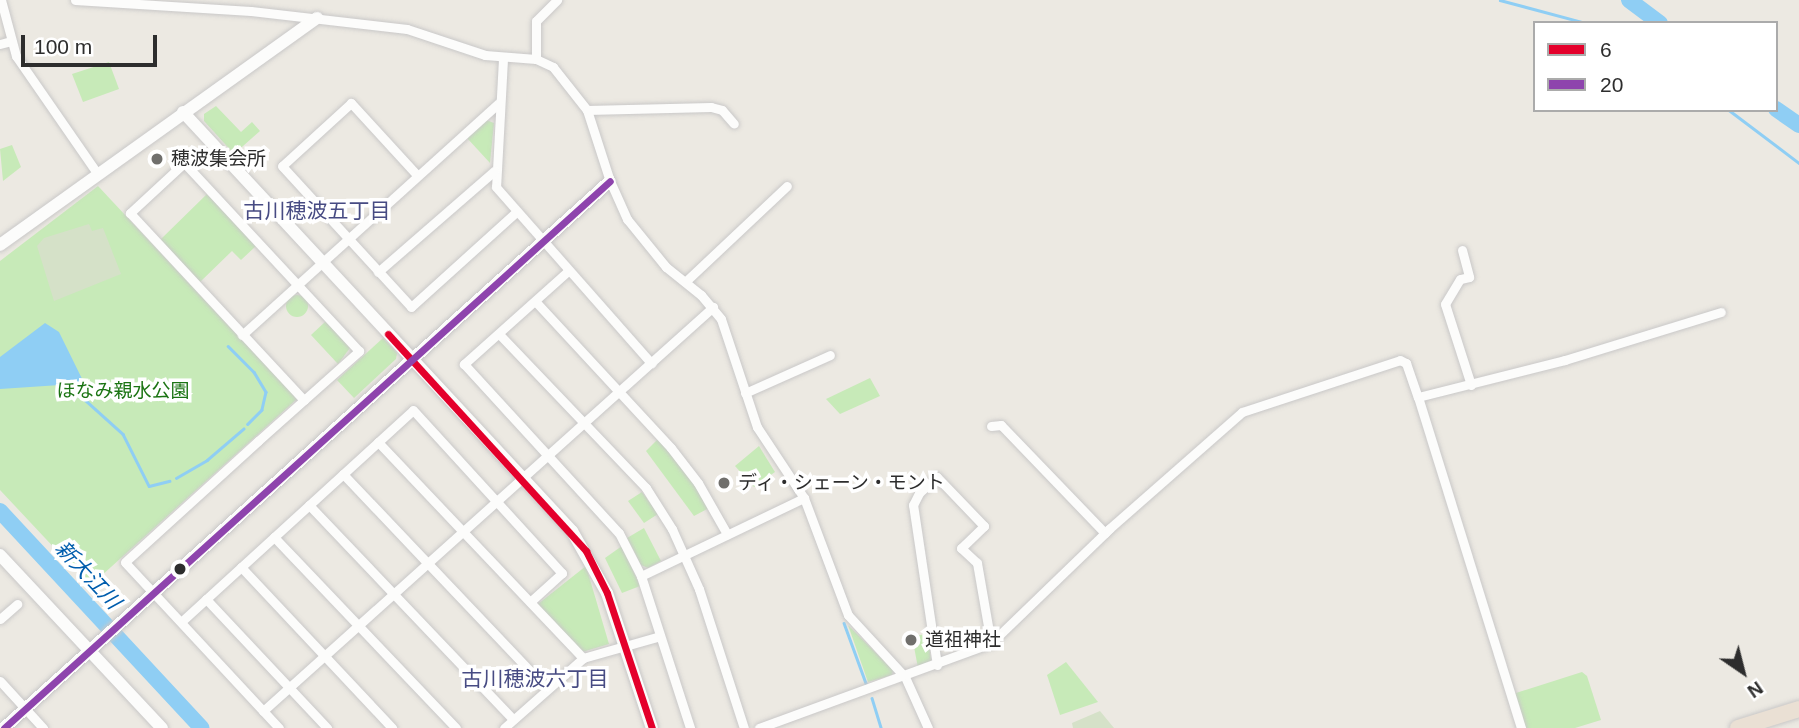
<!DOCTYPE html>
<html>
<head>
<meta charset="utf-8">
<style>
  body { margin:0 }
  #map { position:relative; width:1799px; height:728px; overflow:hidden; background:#ece9e2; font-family:Helvetica,"Noto Sans JP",sans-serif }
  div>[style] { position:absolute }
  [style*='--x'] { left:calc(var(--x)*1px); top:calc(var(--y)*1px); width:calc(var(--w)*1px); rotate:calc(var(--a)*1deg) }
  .green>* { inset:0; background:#c7eab8 }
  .round { border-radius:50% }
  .cemetery>* { inset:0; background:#d5e1c8 }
  .water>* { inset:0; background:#8fcef4 }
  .stream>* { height:2.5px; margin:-1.25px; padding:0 1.25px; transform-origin:1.25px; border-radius:1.25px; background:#8fcef4 }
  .river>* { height:16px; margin:-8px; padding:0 8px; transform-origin:8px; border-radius:8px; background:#8fcef4 }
  .roads { filter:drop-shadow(0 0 2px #c9c8c8) drop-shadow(0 0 2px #c9c8c8) }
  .street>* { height:9px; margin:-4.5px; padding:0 4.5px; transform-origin:4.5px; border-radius:4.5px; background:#fcfcfb }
  .secondary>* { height:12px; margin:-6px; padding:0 6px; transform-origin:6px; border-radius:6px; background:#fcfcfb }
  .highway>* { height:16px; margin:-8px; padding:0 8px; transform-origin:8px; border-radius:8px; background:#eae0d4 }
  .bus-1>* { height:7px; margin:-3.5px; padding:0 3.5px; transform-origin:3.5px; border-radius:3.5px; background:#e4002b }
  .bus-2>* { height:7px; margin:-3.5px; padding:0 3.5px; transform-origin:3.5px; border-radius:3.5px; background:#8e44ad }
  .dots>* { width:19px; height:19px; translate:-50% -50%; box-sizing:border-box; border:4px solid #fff; border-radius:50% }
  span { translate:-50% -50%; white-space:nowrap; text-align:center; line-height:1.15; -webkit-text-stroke:7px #fff; paint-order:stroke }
  .poi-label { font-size:19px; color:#2d2d2d }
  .left { translate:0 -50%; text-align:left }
  .park-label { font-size:19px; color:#1b7413 }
  .neighbourhood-label { font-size:21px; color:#474b83 }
  .water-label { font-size:21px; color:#005dad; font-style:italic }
  .legend { position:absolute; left:1533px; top:21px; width:245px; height:91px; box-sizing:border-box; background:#fff; border:2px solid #ababab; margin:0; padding:9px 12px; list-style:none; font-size:21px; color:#2d2d2d }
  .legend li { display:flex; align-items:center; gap:14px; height:35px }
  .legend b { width:35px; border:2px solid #ababab }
  .north { position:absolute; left:1708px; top:637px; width:70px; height:70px; -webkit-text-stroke:5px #fff; paint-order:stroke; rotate:145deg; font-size:19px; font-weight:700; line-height:28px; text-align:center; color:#2d2d2d }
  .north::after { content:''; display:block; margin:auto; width:24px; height:32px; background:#2d2d2d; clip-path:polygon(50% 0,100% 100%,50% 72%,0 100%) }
  .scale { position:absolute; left:21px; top:35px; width:136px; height:32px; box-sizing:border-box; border:4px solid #2d2d2d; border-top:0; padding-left:9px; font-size:21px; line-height:24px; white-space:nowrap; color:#2d2d2d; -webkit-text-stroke:5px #fff; paint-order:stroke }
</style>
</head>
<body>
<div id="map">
  <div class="green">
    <i style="clip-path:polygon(109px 62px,119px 89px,83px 102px,72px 74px)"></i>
    <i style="clip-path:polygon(216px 106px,241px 132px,252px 122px,260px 131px,234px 154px,204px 121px,204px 114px)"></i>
    <i style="clip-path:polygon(486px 120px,494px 123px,490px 163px,467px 138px)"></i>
    <i style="clip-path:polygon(12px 145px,21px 167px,3px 181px,0 149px)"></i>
    <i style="clip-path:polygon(98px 186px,297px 399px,90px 586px,0 490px,0 261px)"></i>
    <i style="clip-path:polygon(207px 194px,256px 246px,241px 260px,232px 251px,200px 282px,160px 240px)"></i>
    <i class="round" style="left:286px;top:295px;width:22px;height:22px"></i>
    <i style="clip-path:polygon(326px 321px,350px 348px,338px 364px,311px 335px)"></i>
    <i style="clip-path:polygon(383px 338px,397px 353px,396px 359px,354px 398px,337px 380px)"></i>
    <i style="clip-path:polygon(870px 378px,880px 396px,840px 414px,826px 399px)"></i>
    <i style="clip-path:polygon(658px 439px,693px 481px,709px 508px,694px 516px,646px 451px)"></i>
    <i style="clip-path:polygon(759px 446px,775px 472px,754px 487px,735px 466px)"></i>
    <i style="clip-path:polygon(642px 492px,658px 514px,644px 523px,628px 501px)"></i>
    <i style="clip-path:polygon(644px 528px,661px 561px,648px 568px,641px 565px,627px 538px)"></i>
    <i style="clip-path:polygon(622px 546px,640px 586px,622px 593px,605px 558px)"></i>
    <i style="clip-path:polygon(586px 566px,609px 644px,582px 652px,538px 604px)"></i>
    <i style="clip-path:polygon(848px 625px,893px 670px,892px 675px,868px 682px)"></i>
    <i style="clip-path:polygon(928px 634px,931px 662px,918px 668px,912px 636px)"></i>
    <i style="clip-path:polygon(1066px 662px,1098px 702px,1060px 715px,1047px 675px)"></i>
    <i style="clip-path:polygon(1582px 672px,1587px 676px,1601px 720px,1575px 728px,1524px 728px,1513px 694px)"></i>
  </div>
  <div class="cemetery">
    <i style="clip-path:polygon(89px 224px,92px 231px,103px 228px,121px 274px,54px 301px,37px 246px,44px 238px)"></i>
    <i style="clip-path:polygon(1100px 711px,1114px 728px,1073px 728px,1072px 723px)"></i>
  </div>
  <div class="water">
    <i style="clip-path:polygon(45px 323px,59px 332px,90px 395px,88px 399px,83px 401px,60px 385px,0 389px,0 357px)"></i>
  </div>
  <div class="stream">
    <i style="--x:1500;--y:0;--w:89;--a:15"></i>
    <i style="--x:1729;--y:110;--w:88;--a:37.1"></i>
    <i style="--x:228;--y:346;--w:37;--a:45"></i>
    <i style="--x:254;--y:372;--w:23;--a:59"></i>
    <i style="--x:266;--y:392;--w:18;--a:103"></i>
    <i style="--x:262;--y:410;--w:20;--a:135"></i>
    <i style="--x:83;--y:398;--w:54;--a:42"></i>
    <i style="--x:123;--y:434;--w:58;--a:63.4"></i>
    <i style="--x:149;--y:486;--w:21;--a:-14"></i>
    <i style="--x:176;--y:478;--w:36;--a:-30"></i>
    <i style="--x:207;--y:460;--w:48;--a:-40.7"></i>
    <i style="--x:844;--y:623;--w:64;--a:69.9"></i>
    <i style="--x:872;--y:698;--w:31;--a:73"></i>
  </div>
  <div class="river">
    <i style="--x:1629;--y:0;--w:39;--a:37"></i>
    <i style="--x:1776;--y:109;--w:28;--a:35"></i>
    <i style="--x:0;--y:511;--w:296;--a:47.1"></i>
  </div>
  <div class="roads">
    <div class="street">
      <i style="--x:1;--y:0;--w:58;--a:75"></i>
      <i style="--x:16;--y:56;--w:142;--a:55.3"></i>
      <i style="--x:75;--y:0;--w:176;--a:3.6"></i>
      <i style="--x:251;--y:11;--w:157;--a:6.6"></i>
      <i style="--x:407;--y:29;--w:82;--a:18.4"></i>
      <i style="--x:485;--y:55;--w:51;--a:4.5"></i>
      <i style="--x:536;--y:59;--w:19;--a:25"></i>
      <i style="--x:553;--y:67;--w:55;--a:51.7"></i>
      <i style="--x:587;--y:110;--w:75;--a:72.1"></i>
      <i style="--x:610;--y:181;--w:42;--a:65.9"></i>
      <i style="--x:627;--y:219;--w:62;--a:50.9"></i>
      <i style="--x:666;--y:267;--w:45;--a:38.7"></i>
      <i style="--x:701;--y:295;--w:31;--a:50"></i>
      <i style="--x:721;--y:319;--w:114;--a:71.6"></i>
      <i style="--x:757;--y:427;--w:85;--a:56.5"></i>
      <i style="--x:804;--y:498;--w:125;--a:69.4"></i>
      <i style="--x:848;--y:615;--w:84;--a:47.4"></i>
      <i style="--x:905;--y:677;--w:56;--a:65.7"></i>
      <i style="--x:0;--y:44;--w:11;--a:-15"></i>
      <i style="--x:503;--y:59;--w:128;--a:93.1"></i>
      <i style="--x:496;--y:187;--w:235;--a:48.6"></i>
      <i style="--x:536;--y:59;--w:38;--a:-90"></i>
      <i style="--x:536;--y:21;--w:30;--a:-45"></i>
      <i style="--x:587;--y:110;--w:124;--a:-1.4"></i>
      <i style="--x:711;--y:107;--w:11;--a:15"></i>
      <i style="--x:722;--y:110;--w:18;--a:49"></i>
      <i style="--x:417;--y:175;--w:98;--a:-132.5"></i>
      <i style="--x:351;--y:103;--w:93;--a:137.6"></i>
      <i style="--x:282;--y:166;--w:191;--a:47.5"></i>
      <i style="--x:411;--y:307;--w:140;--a:-42.1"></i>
      <i style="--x:1462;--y:250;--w:28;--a:75"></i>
      <i style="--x:1469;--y:277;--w:9;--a:167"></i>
      <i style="--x:1460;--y:279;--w:29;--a:121"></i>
      <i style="--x:1445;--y:304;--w:85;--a:72.2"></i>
      <i style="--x:568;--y:271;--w:140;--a:138.2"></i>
      <i style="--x:464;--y:364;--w:229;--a:47.5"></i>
      <i style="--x:619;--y:533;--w:48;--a:62.9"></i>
      <i style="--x:641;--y:576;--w:160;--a:72.1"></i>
      <i style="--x:378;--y:272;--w:154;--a:-41"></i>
      <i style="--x:685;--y:282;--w:140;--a:-43.3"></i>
      <i style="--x:535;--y:301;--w:200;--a:47.2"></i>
      <i style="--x:671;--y:448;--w:44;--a:52.4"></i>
      <i style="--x:698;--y:483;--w:59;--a:60.4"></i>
      <i style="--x:499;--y:334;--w:213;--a:46.3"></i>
      <i style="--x:646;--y:488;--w:49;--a:57.6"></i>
      <i style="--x:672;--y:529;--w:66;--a:65.8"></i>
      <i style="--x:699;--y:589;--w:146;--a:72.1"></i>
      <i style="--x:242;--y:335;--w:345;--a:-42.1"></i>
      <i style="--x:745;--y:393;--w:93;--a:-24.1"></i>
      <i style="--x:1418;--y:397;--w:347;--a:72.7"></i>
      <i style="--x:991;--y:426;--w:10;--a:-6"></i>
      <i style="--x:1001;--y:425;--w:150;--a:46.1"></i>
      <i style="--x:378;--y:442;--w:298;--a:46.5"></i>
      <i style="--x:343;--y:474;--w:296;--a:46.5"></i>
      <i style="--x:309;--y:505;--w:296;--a:46.4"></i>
      <i style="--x:274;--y:537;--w:264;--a:46.4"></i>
      <i style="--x:241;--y:567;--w:221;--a:46.8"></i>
      <i style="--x:641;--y:576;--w:181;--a:-25.6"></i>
      <i style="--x:206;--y:599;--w:177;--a:46.8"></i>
      <i style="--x:0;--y:619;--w:23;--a:-41"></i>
      <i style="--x:181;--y:622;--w:314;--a:-42.4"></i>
      <i style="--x:413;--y:410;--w:221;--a:47.6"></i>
      <i style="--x:562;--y:573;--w:43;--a:137.8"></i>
      <i style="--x:937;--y:665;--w:162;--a:-98.5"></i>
      <i style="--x:913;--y:505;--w:13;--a:-63"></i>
      <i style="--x:919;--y:493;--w:24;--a:-42"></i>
      <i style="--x:937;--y:477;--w:68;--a:46.2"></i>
      <i style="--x:984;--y:526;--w:32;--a:136"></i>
      <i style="--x:961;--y:548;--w:22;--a:43"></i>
      <i style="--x:977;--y:563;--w:81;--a:80.1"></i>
      <i style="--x:0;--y:681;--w:64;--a:47.5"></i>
      <i style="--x:263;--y:711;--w:605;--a:-41.92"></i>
      <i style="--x:279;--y:728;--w:226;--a:-132.9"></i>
      <i style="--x:125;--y:562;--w:180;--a:-42.3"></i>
      <i style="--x:258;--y:441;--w:62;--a:-41.7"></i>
      <i style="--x:304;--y:400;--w:74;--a:-41.7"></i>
      <i style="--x:359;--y:351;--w:257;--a:-132.9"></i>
      <i style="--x:184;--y:163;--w:74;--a:137.2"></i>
      <i style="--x:130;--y:213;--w:255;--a:47.1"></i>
      <i style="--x:504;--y:728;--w:106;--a:-41.5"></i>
      <i style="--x:583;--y:658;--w:80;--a:-15.9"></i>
      <i style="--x:759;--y:728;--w:247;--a:-20.1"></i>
      <i style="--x:991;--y:643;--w:164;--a:-44"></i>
      <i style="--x:1109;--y:529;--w:177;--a:-41.3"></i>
      <i style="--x:1242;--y:412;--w:166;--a:-18.2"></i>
      <i style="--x:1400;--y:360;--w:7;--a:27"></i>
      <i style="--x:1406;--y:363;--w:36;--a:71"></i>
      <i style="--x:1418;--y:397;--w:152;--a:-14.1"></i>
      <i style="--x:1565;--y:360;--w:163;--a:-17.1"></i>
    </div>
    <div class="secondary">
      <i style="--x:183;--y:112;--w:572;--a:47.13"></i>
      <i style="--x:572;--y:531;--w:71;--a:60.6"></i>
      <i style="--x:607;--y:593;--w:142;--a:71.6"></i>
      <i style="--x:0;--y:245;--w:390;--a:-35.6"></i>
      <i style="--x:0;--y:555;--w:237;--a:46.9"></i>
      <i style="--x:4;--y:728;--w:816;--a:-42.07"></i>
    </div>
    <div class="highway">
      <i style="--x:1738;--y:728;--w:64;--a:-17.3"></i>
    </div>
  </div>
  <div class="bus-1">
    <i style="--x:388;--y:334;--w:294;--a:47.6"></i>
    <i style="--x:586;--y:551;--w:47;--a:63.4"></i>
    <i style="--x:607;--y:593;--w:142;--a:71.6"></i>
  </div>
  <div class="bus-2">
    <i style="--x:4;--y:728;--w:816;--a:-42.07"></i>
  </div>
  <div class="dots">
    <i style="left:157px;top:159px;background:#706f6c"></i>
    <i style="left:724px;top:483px;background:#706f6c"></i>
    <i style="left:180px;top:569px;background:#2d2d2d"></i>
    <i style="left:911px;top:640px;background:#706f6c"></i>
  </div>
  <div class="poi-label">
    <span class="left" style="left:171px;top:159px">穂波集会所</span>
    <span class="left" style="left:738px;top:483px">ディ・シェーン・モント</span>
    <span class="left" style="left:925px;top:640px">道祖神社</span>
  </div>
  <div class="park-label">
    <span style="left:123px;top:391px">ほなみ親水公園</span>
  </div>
  <div class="neighbourhood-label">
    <span style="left:317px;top:211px">古川穂波五丁目</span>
    <span style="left:535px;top:679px">古川穂波六丁目</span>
  </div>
  <div class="water-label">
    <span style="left:88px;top:575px;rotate:47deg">新大江川</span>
  </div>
  <ul class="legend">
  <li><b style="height:9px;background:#e4002b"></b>6</li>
  <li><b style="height:9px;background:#8e44ad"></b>20</li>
  </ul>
  <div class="north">N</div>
  <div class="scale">100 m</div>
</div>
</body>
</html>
